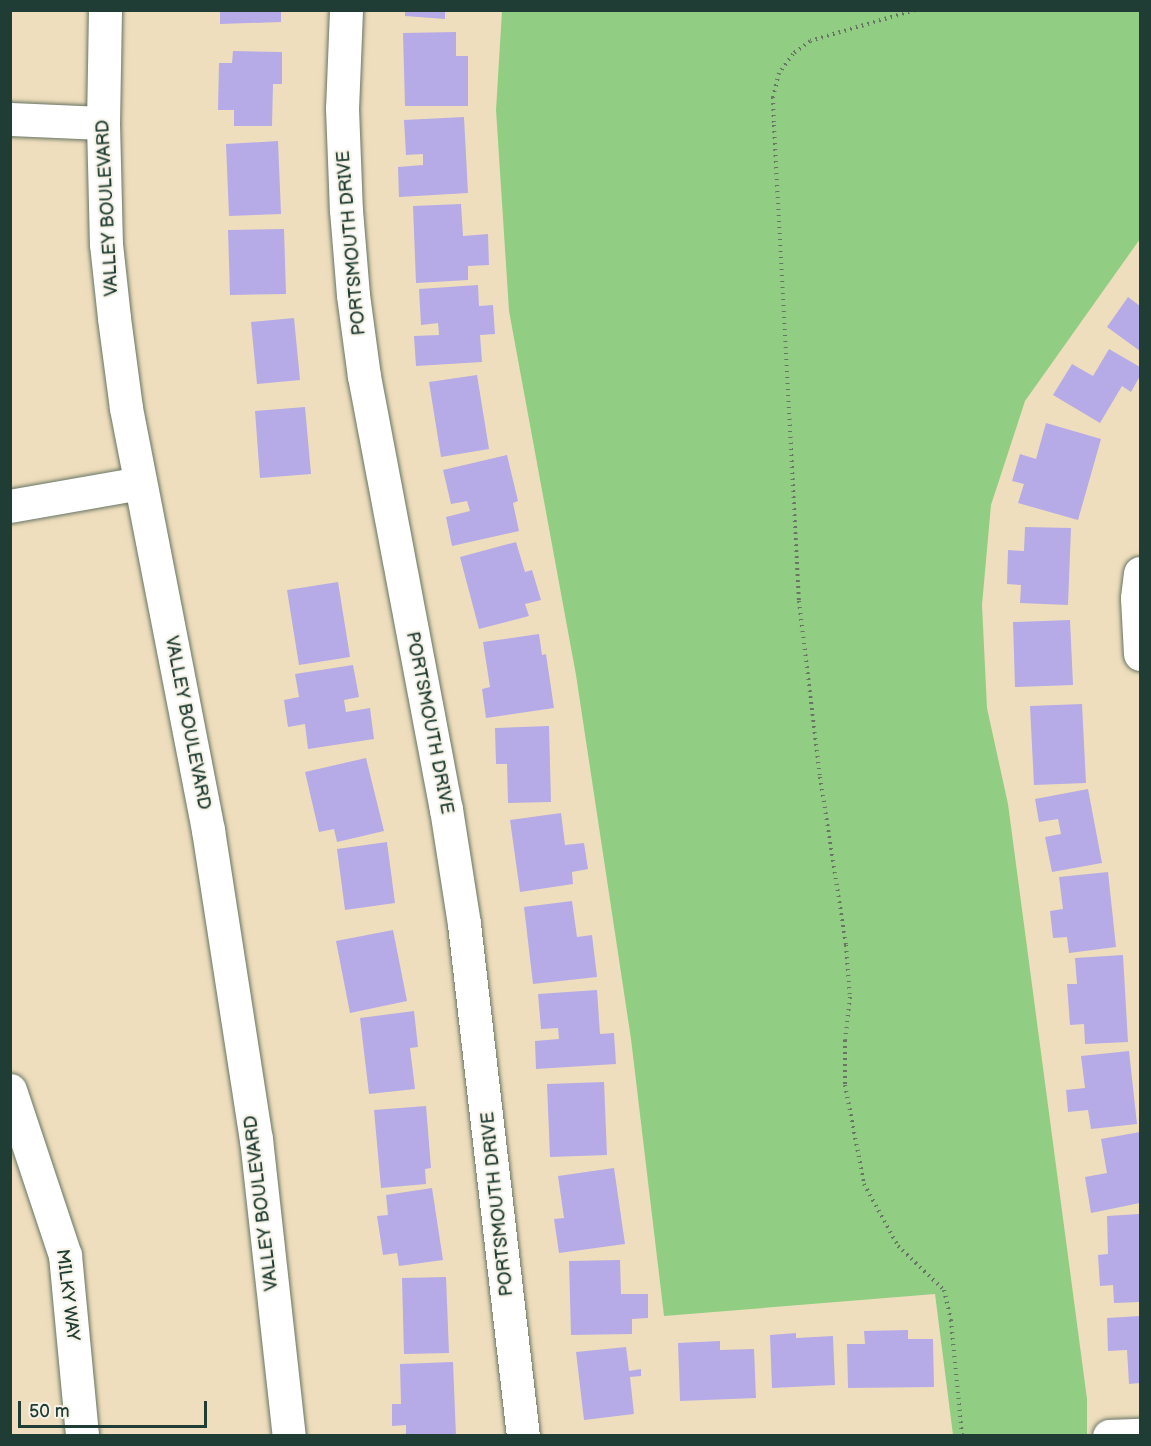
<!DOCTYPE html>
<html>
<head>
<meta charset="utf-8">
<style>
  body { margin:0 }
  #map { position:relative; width:1151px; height:1446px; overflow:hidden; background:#efdebd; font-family:"Balsamiq Sans",sans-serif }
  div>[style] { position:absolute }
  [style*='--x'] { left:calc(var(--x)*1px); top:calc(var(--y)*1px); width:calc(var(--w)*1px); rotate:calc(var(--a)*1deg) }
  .green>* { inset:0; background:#91ce83 }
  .building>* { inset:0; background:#b6abe6 }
  .path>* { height:4px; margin-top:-2px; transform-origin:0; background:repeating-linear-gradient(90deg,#687564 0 1.5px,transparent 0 6px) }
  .roads { filter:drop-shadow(0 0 2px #687564) drop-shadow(0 0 2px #687564) }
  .minor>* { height:33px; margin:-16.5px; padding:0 16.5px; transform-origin:16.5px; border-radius:16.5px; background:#fff }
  span { translate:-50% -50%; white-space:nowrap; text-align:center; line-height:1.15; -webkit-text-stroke:4.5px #f7f3e8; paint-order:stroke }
  .street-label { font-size:18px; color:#1f3d34 }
  .frame { position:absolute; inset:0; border:12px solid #1f3d34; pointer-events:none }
  .scale { position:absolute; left:18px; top:1401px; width:189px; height:27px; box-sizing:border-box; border:3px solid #1f3d34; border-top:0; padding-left:8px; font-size:18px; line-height:21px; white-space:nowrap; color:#1f3d34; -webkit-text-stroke:4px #f7f3e8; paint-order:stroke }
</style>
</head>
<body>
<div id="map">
  <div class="green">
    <i style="clip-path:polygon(502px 11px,1140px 11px,1140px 239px,1025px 401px,991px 505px,982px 605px,987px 708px,1008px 804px,1087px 1399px,1087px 1435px,953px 1435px,935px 1294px,664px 1316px,631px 1039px,576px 675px,509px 311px,496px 110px)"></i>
  </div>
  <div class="building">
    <i style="clip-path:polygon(220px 10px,281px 10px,281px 22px,220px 24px)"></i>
    <i style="clip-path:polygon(405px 10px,445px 10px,445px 19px,405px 16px)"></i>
    <i style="clip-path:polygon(456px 32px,456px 56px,468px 56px,468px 106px,405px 106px,403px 33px)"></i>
    <i style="clip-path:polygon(233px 51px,282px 52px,282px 84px,273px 84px,272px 126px,234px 126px,234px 110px,218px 110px,219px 63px,232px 63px)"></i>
    <i style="clip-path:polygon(464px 117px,468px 193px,399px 197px,398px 167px,423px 165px,423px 154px,406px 155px,404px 120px)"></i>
    <i style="clip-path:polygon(278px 141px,281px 214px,229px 216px,226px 144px)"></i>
    <i style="clip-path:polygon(461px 204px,463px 236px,488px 234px,489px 265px,468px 266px,468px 280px,416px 283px,413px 206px)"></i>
    <i style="clip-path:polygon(284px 229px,286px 294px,230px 295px,228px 230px)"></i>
    <i style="clip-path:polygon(478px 285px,479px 306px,493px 305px,495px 334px,480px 335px,482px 362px,416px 366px,414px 336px,439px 335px,438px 323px,421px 325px,419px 289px)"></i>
    <i style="clip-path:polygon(1128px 297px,1140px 306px,1140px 351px,1107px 327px)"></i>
    <i style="clip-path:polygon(294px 318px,300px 380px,257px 384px,251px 322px)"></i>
    <i style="clip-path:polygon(1109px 349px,1140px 367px,1140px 376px,1131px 392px,1122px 386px,1100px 423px,1053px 395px,1072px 364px,1093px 376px)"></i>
    <i style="clip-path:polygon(477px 375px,489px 449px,441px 457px,429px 382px)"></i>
    <i style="clip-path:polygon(305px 407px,311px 474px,260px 478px,255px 411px)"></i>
    <i style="clip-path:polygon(1046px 423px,1101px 439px,1078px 520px,1018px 503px,1024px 484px,1012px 481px,1020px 454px,1036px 459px)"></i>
    <i style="clip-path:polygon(507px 455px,518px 501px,513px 503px,519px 531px,452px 546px,446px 517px,470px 511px,467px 501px,451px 504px,443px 470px)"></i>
    <i style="clip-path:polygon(1025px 527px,1071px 528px,1068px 605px,1020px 603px,1021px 585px,1007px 584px,1008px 550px,1024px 551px)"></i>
    <i style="clip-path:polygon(516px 542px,525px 572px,532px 570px,541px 600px,525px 604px,529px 616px,479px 629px,460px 557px)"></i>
    <i style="clip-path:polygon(338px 582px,350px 657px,299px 665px,287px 590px)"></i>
    <i style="clip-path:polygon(1070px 620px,1073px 685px,1015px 687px,1013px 622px)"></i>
    <i style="clip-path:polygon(539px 634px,542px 655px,546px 654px,554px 708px,486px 718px,482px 689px,490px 687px,483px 642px)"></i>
    <i style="clip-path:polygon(353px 665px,359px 697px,344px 700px,346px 712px,370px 708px,374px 739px,308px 749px,305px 724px,288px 727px,284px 700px,299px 697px,295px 674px)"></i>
    <i style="clip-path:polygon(1082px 704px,1086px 783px,1034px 785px,1030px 706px)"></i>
    <i style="clip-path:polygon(549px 726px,551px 802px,508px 803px,507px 764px,496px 764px,495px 728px)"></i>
    <i style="clip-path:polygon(366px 758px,384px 831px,337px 842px,334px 829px,319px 832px,305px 772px)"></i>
    <i style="clip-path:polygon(1088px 789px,1102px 863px,1052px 872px,1045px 837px,1061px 834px,1058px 819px,1039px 822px,1035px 799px)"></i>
    <i style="clip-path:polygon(561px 813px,565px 845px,584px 843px,588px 869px,572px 872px,573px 884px,520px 892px,510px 820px)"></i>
    <i style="clip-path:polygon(387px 842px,395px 903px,345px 910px,337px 849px)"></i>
    <i style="clip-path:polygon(1108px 872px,1116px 947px,1069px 953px,1067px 937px,1053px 938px,1050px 911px,1063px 909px,1059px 877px)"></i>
    <i style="clip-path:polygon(572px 901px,577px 937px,592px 935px,597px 977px,533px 984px,524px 907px)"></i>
    <i style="clip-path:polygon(393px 930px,407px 1001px,350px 1013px,336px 941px)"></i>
    <i style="clip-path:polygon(1123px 955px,1128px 1042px,1085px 1044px,1084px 1024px,1070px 1025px,1067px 984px,1077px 984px,1075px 958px)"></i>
    <i style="clip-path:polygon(597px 990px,600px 1034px,614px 1033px,616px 1064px,536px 1069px,535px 1041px,559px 1039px,558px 1028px,541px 1029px,538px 994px)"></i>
    <i style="clip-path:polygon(414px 1011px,418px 1047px,410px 1048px,415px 1089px,369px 1094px,360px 1018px)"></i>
    <i style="clip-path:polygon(1129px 1051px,1137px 1124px,1091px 1129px,1088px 1110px,1068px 1112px,1066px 1090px,1085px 1088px,1081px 1056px)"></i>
    <i style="clip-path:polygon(604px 1082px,607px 1155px,550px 1157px,547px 1084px)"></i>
    <i style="clip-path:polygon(426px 1106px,431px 1168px,425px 1169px,426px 1184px,381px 1188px,374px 1110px)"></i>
    <i style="clip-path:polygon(1140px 1132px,1140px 1203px,1091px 1213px,1085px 1177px,1107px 1173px,1101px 1139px)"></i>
    <i style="clip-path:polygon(614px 1168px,625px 1244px,559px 1253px,554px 1219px,564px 1218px,558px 1176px)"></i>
    <i style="clip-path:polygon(432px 1188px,443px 1260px,399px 1266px,397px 1253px,383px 1255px,377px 1216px,388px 1215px,386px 1195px)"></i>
    <i style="clip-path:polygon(1140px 1214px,1140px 1302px,1114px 1303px,1113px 1285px,1100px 1286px,1098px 1255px,1108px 1254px,1107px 1216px)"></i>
    <i style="clip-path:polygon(620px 1260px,621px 1294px,648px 1294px,648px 1318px,632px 1319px,632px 1334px,571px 1335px,569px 1261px)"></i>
    <i style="clip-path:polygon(446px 1277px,449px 1353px,404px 1354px,402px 1278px)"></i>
    <i style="clip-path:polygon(1140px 1316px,1140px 1383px,1129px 1384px,1127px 1350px,1108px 1351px,1107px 1318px)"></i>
    <i style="clip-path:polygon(908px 1330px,908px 1339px,933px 1339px,934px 1387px,848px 1388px,847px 1344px,865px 1344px,864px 1331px)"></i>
    <i style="clip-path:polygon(796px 1333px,796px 1338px,833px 1336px,835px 1385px,772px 1388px,770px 1335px)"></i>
    <i style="clip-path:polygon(720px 1341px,720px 1350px,754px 1349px,756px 1398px,680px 1401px,678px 1343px)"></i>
    <i style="clip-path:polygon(626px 1347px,629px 1371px,641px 1369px,641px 1376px,630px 1377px,634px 1414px,584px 1420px,576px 1352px)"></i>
    <i style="clip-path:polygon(453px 1362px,456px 1436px,406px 1436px,406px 1425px,392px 1426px,392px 1404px,401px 1404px,400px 1364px)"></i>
  </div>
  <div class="path">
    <i style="--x:915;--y:10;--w:109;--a:163.6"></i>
    <i style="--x:810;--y:41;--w:21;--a:143"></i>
    <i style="--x:793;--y:54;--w:24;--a:126"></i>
    <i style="--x:779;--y:73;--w:25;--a:104"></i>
    <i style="--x:773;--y:97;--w:28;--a:88"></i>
    <i style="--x:774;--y:125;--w:477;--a:87"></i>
    <i style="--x:799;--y:601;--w:177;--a:83.2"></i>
    <i style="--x:820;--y:777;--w:170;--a:81.2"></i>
    <i style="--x:846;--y:945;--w:52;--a:85.6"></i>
    <i style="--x:850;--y:997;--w:43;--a:96.6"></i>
    <i style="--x:845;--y:1040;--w:45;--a:90"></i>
    <i style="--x:845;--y:1085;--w:101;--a:79.1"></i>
    <i style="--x:864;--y:1184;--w:71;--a:61.3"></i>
    <i style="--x:898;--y:1246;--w:64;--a:43.7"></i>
    <i style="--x:944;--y:1290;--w:31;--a:77"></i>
    <i style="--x:951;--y:1320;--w:117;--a:84.6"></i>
  </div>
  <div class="roads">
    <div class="minor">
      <i style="--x:105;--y:10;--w:113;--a:91"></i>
      <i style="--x:103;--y:123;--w:121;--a:88.6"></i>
      <i style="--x:106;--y:244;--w:74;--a:83.8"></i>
      <i style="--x:114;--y:318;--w:91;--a:82.4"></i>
      <i style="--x:126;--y:408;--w:430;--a:79"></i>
      <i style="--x:208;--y:830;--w:313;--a:81.2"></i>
      <i style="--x:256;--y:1139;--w:299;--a:83.7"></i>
      <i style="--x:346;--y:10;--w:98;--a:92.3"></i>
      <i style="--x:342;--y:108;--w:102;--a:87.8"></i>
      <i style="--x:346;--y:210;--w:85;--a:85.3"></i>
      <i style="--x:353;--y:295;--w:82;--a:82.3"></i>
      <i style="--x:364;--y:376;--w:441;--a:79.3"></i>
      <i style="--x:446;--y:809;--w:116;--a:81.1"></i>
      <i style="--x:464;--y:924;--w:515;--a:83.43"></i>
      <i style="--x:10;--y:119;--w:93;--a:2.5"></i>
      <i style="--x:10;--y:506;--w:132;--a:-10"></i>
      <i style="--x:1140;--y:573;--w:25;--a:97"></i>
      <i style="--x:1137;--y:598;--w:56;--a:86.9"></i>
      <i style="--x:10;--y:1090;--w:174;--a:71.6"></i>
      <i style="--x:65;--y:1255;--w:182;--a:84.6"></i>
      <i style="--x:1109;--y:1436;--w:31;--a:-2"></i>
    </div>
  </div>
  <div class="street-label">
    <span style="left:108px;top:208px;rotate:-93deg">VALLEY BOULEVARD</span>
    <span style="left:352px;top:243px;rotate:-95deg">PORTSMOUTH DRIVE</span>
    <span style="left:187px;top:723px;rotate:79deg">VALLEY BOULEVARD</span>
    <span style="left:429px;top:723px;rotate:79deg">PORTSMOUTH DRIVE</span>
    <span style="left:262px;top:1203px;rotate:-97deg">VALLEY BOULEVARD</span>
    <span style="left:498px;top:1204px;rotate:-96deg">PORTSMOUTH DRIVE</span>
    <span style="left:67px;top:1295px;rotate:83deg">MILKY WAY</span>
  </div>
  <div class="frame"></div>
  <div class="scale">50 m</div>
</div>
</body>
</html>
